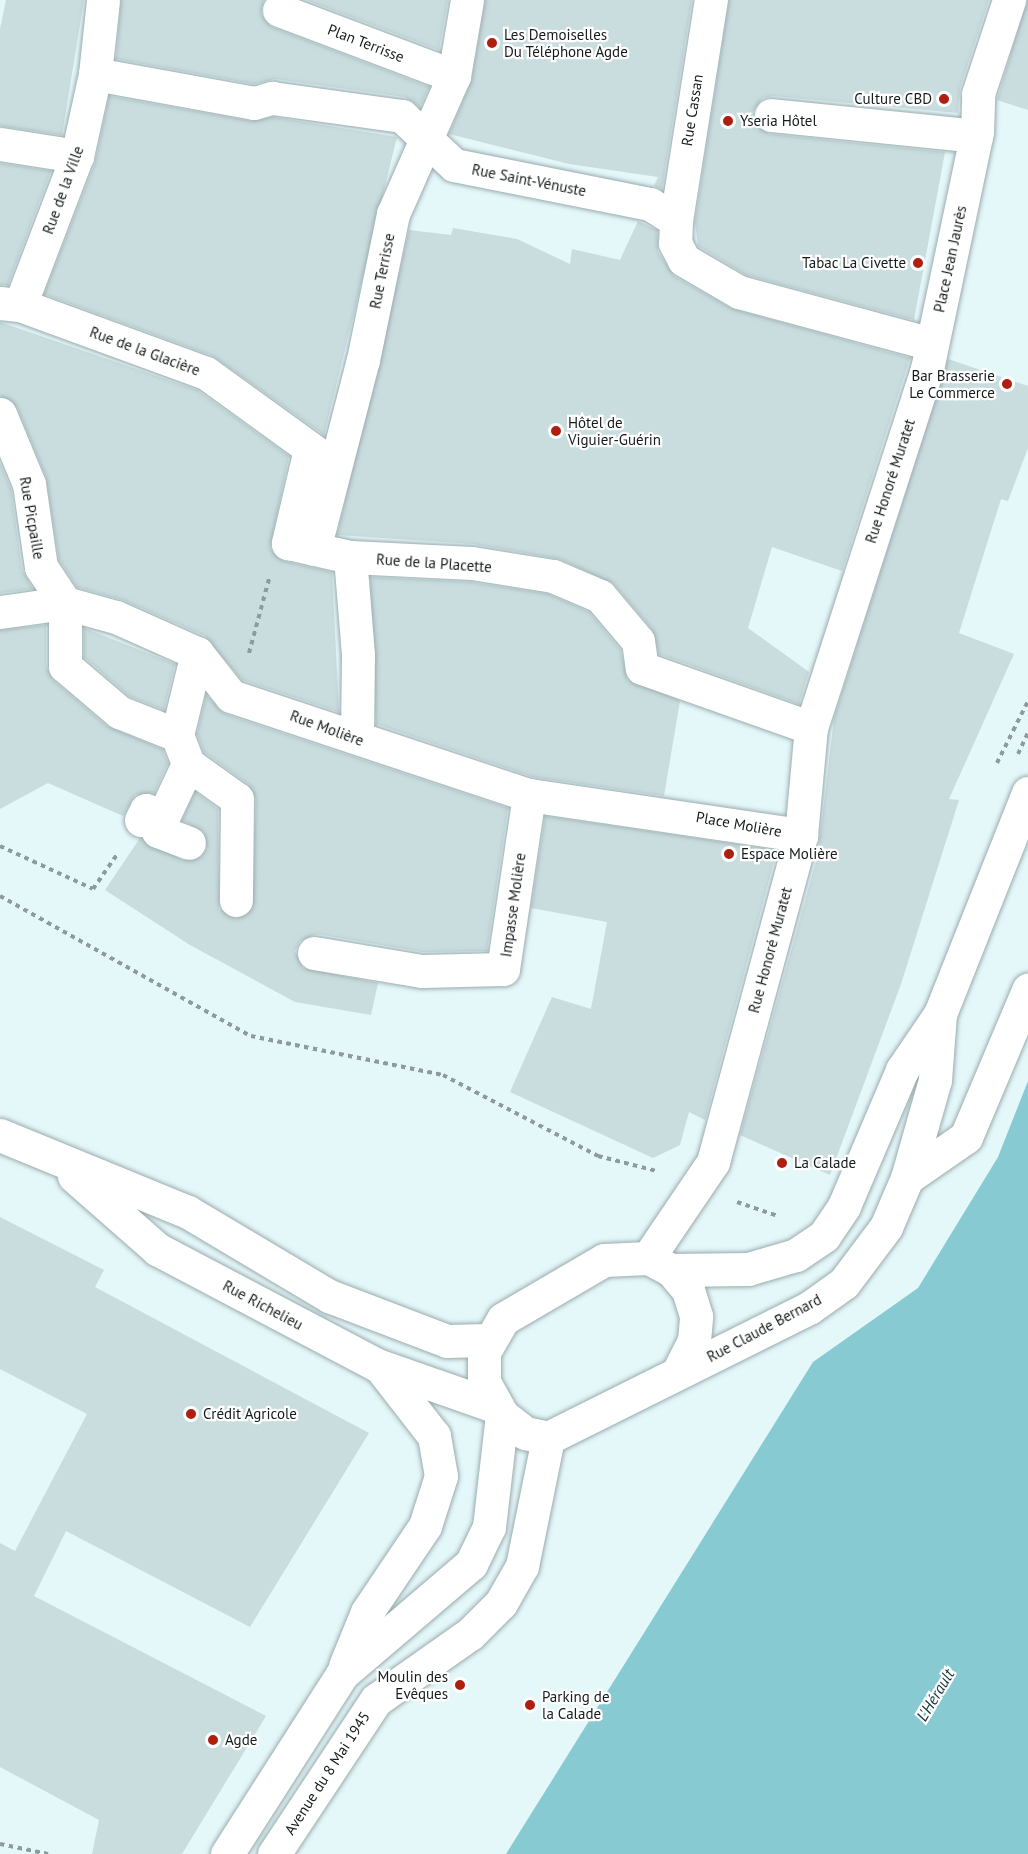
<!DOCTYPE html>
<html>
<head>
<meta charset="utf-8">
<style>
  body { margin:0 }
  #map { position:relative; width:1028px; height:1854px; overflow:hidden; background:#e4f7f9; font-family:"PT Sans",sans-serif }
  div>[style] { position:absolute }
  [style*='--x'] { left:calc(var(--x)*1px); top:calc(var(--y)*1px); width:calc(var(--w)*1px); rotate:calc(var(--a)*1deg) }
  .water>* { inset:0; background:#87cad2 }
  .building>* { inset:0; background:#c9dcde }
  .path>* { height:4px; margin-top:-2px; transform-origin:0; background:repeating-linear-gradient(90deg,#8d9b9c 0 4.5px,transparent 0 9px) }
  .roads { filter:drop-shadow(0 0 2px #9aacae) drop-shadow(0 0 2px #9aacae) }
  .minor>* { height:33px; margin:-16.5px; padding:0 16.5px; transform-origin:16.5px; border-radius:16.5px; background:#fff }
  .major>* { height:33px; margin:-16.5px; padding:0 16.5px; transform-origin:16.5px; border-radius:16.5px; background:#fff }
  .dots>* { width:16px; height:16px; translate:-50% -50%; box-sizing:border-box; border:3px solid #fff; border-radius:50% }
  span { translate:-50% -50%; white-space:nowrap; text-align:center; line-height:1.15; -webkit-text-stroke:4.5px #fff; paint-order:stroke }
  .poi-label { font-size:15px; color:#151b1c }
  .left { translate:0 -50%; text-align:left }
  .right { translate:-100% -50%; text-align:right }
  .street-label { font-size:15px; color:#151b1c }
  .water-label { font-size:16px; color:#123437; font-style:italic }
</style>
</head>
<body>
<div id="map">
  <div class="water">
    <i style="clip-path:polygon(1028px 1081px,1028px 1854px,506px 1854px,813px 1362px,918px 1288px,998px 1157px)"></i>
  </div>
  <div class="building">
    <i style="clip-path:polygon(6px 0,84px 0,62px 135px,0 126px,0 29px)"></i>
    <i style="clip-path:polygon(121px 0,264px 0,261px 14px,272px 27px,429px 87px,420px 107px,405px 97px,275px 79px,253px 84px,116px 59px)"></i>
    <i style="clip-path:polygon(306px 0,448px 0,439px 50px)"></i>
    <i style="clip-path:polygon(485px 0,692px 0,662px 189px,654px 186px,658px 177px,569px 164px,449px 134px,472px 79px)"></i>
    <i style="clip-path:polygon(729px 0,989px 0,960px 88px,958px 113px,773px 96px,763px 98px,752px 113px,754px 123px,769px 134px,945px 152px,914px 320px,746px 275px,698px 246px,695px 222px)"></i>
    <i style="clip-path:polygon(1027px 0,1028px 0,1028px 110px,997px 100px)"></i>
    <i style="clip-path:polygon(109px 96px,251px 121px,273px 117px,397px 137px,324px 435px,213px 356px,44px 294px,95px 163px)"></i>
    <i style="clip-path:polygon(0 163px,51px 171px,8px 285px,0 285px)"></i>
    <i style="clip-path:polygon(638px 221px,657px 230px,658px 252px,674px 276px,730px 308px,910px 358px,842px 571px,772px 547px,748px 628px,809px 672px,799px 704px,659px 654px,652px 629px,614px 584px,560px 559px,473px 544px,337px 535px,409px 230px,451px 235px,453px 228px,517px 239px,570px 264px,572px 249px,620px 260px)"></i>
    <i style="clip-path:polygon(0 322px,197px 390px,289px 456px,270px 548px,283px 561px,332px 572px,339px 712px,242px 680px,205px 636px,123px 600px,77px 587px,59px 560px,46px 477px,17px 407px,0 396px)"></i>
    <i style="clip-path:polygon(948px 359px,1028px 386px,1028px 448px,1008px 501px,1001px 499px,959px 633px,1014px 654px,949px 799px,959px 800px,901px 984px,830px 1175px,740px 1135px,818px 854px,834px 718px)"></i>
    <i style="clip-path:polygon(0 463px,11px 489px,22px 570px,33px 589px,0 593px)"></i>
    <i style="clip-path:polygon(370px 577px,470px 582px,548px 594px,589px 612px,620px 649px,628px 680px,680px 701px,664px 796px,533px 777px,376px 724px)"></i>
    <i style="clip-path:polygon(46px 625px,46px 666px,53px 680px,107px 726px,162px 749px,168px 763px,154px 793px,135px 795px,123px 816px,48px 783px,0 809px,0 630px)"></i>
    <i style="clip-path:polygon(84px 628px,175px 664px,164px 710px,129px 696px,84px 657px)"></i>
    <i style="clip-path:polygon(206px 695px,225px 714px,508px 808px,487px 951px,423px 952px,317px 934px,300px 941px,295px 951px,303px 968px,378px 983px,371px 1015px,295px 1002px,190px 945px,105px 890px,140px 838px,182px 860px,201px 857px,207px 849px,204px 832px,182px 820px,195px 792px,218px 809px,219px 909px,236px 919px,252px 909px,256px 799px,248px 784px,204px 752px,197px 734px)"></i>
    <i style="clip-path:polygon(545px 816px,777px 850px,705px 1120px,689px 1112px,680px 1145px,653px 1158px,510px 1092px,552px 997px,591px 1009px,607px 922px,531px 908px)"></i>
    <i style="clip-path:polygon(0 1217px,104px 1270px,95px 1287px,369px 1433px,250px 1627px,66px 1531px,34px 1596px,266px 1716px,182px 1854px,92px 1854px,99px 1820px,0 1767px,0 1543px,15px 1551px,87px 1414px,0 1369px)"></i>
  </div>
  <div class="path">
    <i style="--x:249;--y:653;--w:77;--a:-74.9"></i>
    <i style="--x:1018;--y:754;--w:23;--a:-65"></i>
    <i style="--x:997;--y:763;--w:69;--a:-63.4"></i>
    <i style="--x:0;--y:846;--w:102;--a:24.8"></i>
    <i style="--x:93;--y:889;--w:44;--a:-55.2"></i>
    <i style="--x:0;--y:896;--w:287;--a:29.2"></i>
    <i style="--x:251;--y:1036;--w:196;--a:11.5"></i>
    <i style="--x:443;--y:1075;--w:175;--a:27.6"></i>
    <i style="--x:598;--y:1156;--w:61;--a:14.3"></i>
    <i style="--x:737;--y:1202;--w:43;--a:18.9"></i>
    <i style="--x:0;--y:1844;--w:49;--a:11.8"></i>
  </div>
  <div class="roads">
    <div class="minor">
      <i style="--x:279;--y:10;--w:187;--a:20.7"></i>
      <i style="--x:95;--y:74;--w:162;--a:10.3"></i>
      <i style="--x:254;--y:103;--w:19;--a:-16"></i>
      <i style="--x:272;--y:98;--w:131;--a:7.9"></i>
      <i style="--x:402;--y:116;--w:71;--a:43.3"></i>
      <i style="--x:454;--y:165;--w:200;--a:11.3"></i>
      <i style="--x:650;--y:204;--w:31;--a:32"></i>
      <i style="--x:676;--y:220;--w:23;--a:92"></i>
      <i style="--x:675;--y:243;--w:19;--a:62"></i>
      <i style="--x:684;--y:260;--w:64;--a:30.2"></i>
      <i style="--x:739;--y:292;--w:200;--a:15.1"></i>
      <i style="--x:771;--y:115;--w:206;--a:5.8"></i>
      <i style="--x:0;--y:144;--w:78;--a:8.9"></i>
      <i style="--x:676;--y:220;--w:223;--a:-81"></i>
      <i style="--x:0;--y:303;--w:20;--a:6"></i>
      <i style="--x:20;--y:305;--w:198;--a:20.1"></i>
      <i style="--x:206;--y:373;--w:152;--a:35.9"></i>
      <i style="--x:20;--y:305;--w:160;--a:-69.1"></i>
      <i style="--x:77;--y:156;--w:84;--a:-77.6"></i>
      <i style="--x:95;--y:74;--w:74;--a:-83.8"></i>
      <i style="--x:0;--y:414;--w:76;--a:67.5"></i>
      <i style="--x:29;--y:484;--w:84;--a:81.8"></i>
      <i style="--x:41;--y:567;--w:43;--a:56.3"></i>
      <i style="--x:65;--y:603;--w:63;--a:90"></i>
      <i style="--x:65;--y:666;--w:71;--a:40.4"></i>
      <i style="--x:119;--y:712;--w:62;--a:21.6"></i>
      <i style="--x:177;--y:735;--w:31;--a:69"></i>
      <i style="--x:310;--y:449;--w:97;--a:103.2"></i>
      <i style="--x:288;--y:543;--w:64;--a:12.7"></i>
      <i style="--x:350;--y:557;--w:122;--a:2.8"></i>
      <i style="--x:472;--y:563;--w:82;--a:9.1"></i>
      <i style="--x:553;--y:576;--w:51;--a:23.1"></i>
      <i style="--x:600;--y:596;--w:59;--a:49.8"></i>
      <i style="--x:638;--y:641;--w:27;--a:82"></i>
      <i style="--x:642;--y:668;--w:179;--a:19.5"></i>
      <i style="--x:314;--y:549;--w:195;--a:-75.5"></i>
      <i style="--x:363;--y:360;--w:149;--a:-78.4"></i>
      <i style="--x:393;--y:214;--w:151;--a:-66.2"></i>
      <i style="--x:454;--y:76;--w:77;--a:-80.3"></i>
      <i style="--x:350;--y:557;--w:98;--a:85.3"></i>
      <i style="--x:358;--y:655;--w:81;--a:90.7"></i>
      <i style="--x:0;--y:612;--w:66;--a:-7.9"></i>
      <i style="--x:65;--y:603;--w:53;--a:15.4"></i>
      <i style="--x:116;--y:617;--w:89;--a:24"></i>
      <i style="--x:197;--y:653;--w:55;--a:51.7"></i>
      <i style="--x:231;--y:696;--w:314;--a:18.4"></i>
      <i style="--x:529;--y:795;--w:275;--a:8.4"></i>
      <i style="--x:177;--y:735;--w:84;--a:-76.3"></i>
      <i style="--x:188;--y:764;--w:60;--a:35.5"></i>
      <i style="--x:237;--y:799;--w:101;--a:90.6"></i>
      <i style="--x:163;--y:817;--w:15;--a:110"></i>
      <i style="--x:158;--y:831;--w:33;--a:21"></i>
      <i style="--x:141;--y:820;--w:11;--a:-63"></i>
      <i style="--x:146;--y:810;--w:18;--a:22"></i>
      <i style="--x:163;--y:817;--w:59;--a:-64.7"></i>
      <i style="--x:314;--y:953;--w:109;--a:9.5"></i>
      <i style="--x:422;--y:971;--w:81;--a:-1.4"></i>
      <i style="--x:503;--y:969;--w:176;--a:-81.5"></i>
      <i style="--x:907;--y:1178;--w:72;--a:-34.8"></i>
      <i style="--x:966;--y:1137;--w:160;--a:-67.1"></i>
      <i style="--x:648;--y:1258;--w:116;--a:-55.9"></i>
      <i style="--x:713;--y:1162;--w:339;--a:-74.9"></i>
      <i style="--x:801;--y:835;--w:107;--a:-84.7"></i>
      <i style="--x:811;--y:728;--w:377;--a:-72.1"></i>
      <i style="--x:927;--y:369;--w:242;--a:-78.1"></i>
      <i style="--x:977;--y:132;--w:38;--a:-88"></i>
      <i style="--x:978;--y:94;--w:99;--a:-71.7"></i>
    </div>
    <div class="major">
      <i style="--x:0;--y:1135;--w:203;--a:22.3"></i>
      <i style="--x:188;--y:1212;--w:164;--a:30.8"></i>
      <i style="--x:329;--y:1296;--w:126;--a:20.9"></i>
      <i style="--x:447;--y:1341;--w:40;--a:-1.4"></i>
      <i style="--x:74;--y:1176;--w:111;--a:41.3"></i>
      <i style="--x:157;--y:1249;--w:249;--a:27.8"></i>
      <i style="--x:377;--y:1365;--w:127;--a:19.3"></i>
      <i style="--x:671;--y:1270;--w:77;--a:-0.7"></i>
      <i style="--x:748;--y:1269;--w:50;--a:-16.3"></i>
      <i style="--x:796;--y:1255;--w:34;--a:-34"></i>
      <i style="--x:824;--y:1236;--w:36;--a:-56"></i>
      <i style="--x:844;--y:1206;--w:148;--a:-66.9"></i>
      <i style="--x:902;--y:1070;--w:68;--a:-55.8"></i>
      <i style="--x:940;--y:1014;--w:238;--a:-68.3"></i>
      <i style="--x:678;--y:1372;--w:35;--a:-63"></i>
      <i style="--x:694;--y:1341;--w:25;--a:-85"></i>
      <i style="--x:696;--y:1316;--w:27;--a:-107"></i>
      <i style="--x:688;--y:1290;--w:26;--a:-130"></i>
      <i style="--x:671;--y:1270;--w:26;--a:-152"></i>
      <i style="--x:648;--y:1258;--w:44;--a:177.4"></i>
      <i style="--x:604;--y:1260;--w:117;--a:149.7"></i>
      <i style="--x:503;--y:1319;--w:38;--a:120"></i>
      <i style="--x:484;--y:1352;--w:30;--a:90"></i>
      <i style="--x:484;--y:1382;--w:38;--a:61"></i>
      <i style="--x:502;--y:1415;--w:29;--a:38"></i>
      <i style="--x:525;--y:1433;--w:24;--a:12"></i>
      <i style="--x:548;--y:1438;--w:292;--a:-26.5"></i>
      <i style="--x:809;--y:1308;--w:43;--a:-35.5"></i>
      <i style="--x:844;--y:1283;--w:70;--a:-53.1"></i>
      <i style="--x:886;--y:1227;--w:53;--a:-66.8"></i>
      <i style="--x:907;--y:1178;--w:102;--a:-74.1"></i>
      <i style="--x:935;--y:1080;--w:66;--a:-85.7"></i>
      <i style="--x:345;--y:1666;--w:58;--a:-67.8"></i>
      <i style="--x:367;--y:1612;--w:104;--a:-56"></i>
      <i style="--x:425;--y:1526;--w:52;--a:-72.3"></i>
      <i style="--x:441;--y:1476;--w:41;--a:-99.9"></i>
      <i style="--x:434;--y:1436;--w:86;--a:-127.9"></i>
      <i style="--x:227;--y:1854;--w:214;--a:-57.4"></i>
      <i style="--x:342;--y:1674;--w:170;--a:-40.5"></i>
      <i style="--x:471;--y:1564;--w:41;--a:-64.1"></i>
      <i style="--x:489;--y:1527;--w:113;--a:-83.4"></i>
      <i style="--x:274;--y:1854;--w:185;--a:-56.5"></i>
      <i style="--x:376;--y:1700;--w:115;--a:-35.1"></i>
      <i style="--x:470;--y:1634;--w:44;--a:-45"></i>
      <i style="--x:501;--y:1603;--w:43;--a:-60.4"></i>
      <i style="--x:522;--y:1566;--w:131;--a:-78.5"></i>
    </div>
  </div>
  <div class="dots">
    <i style="left:492px;top:43px;background:#ae1f0f"></i>
    <i style="left:944px;top:99px;background:#ae1f0f"></i>
    <i style="left:728px;top:121px;background:#ae1f0f"></i>
    <i style="left:918px;top:263px;background:#ae1f0f"></i>
    <i style="left:1007px;top:384px;background:#ae1f0f"></i>
    <i style="left:556px;top:431px;background:#ae1f0f"></i>
    <i style="left:729px;top:854px;background:#ae1f0f"></i>
    <i style="left:782px;top:1163px;background:#ae1f0f"></i>
    <i style="left:191px;top:1414px;background:#ae1f0f"></i>
    <i style="left:460px;top:1685px;background:#ae1f0f"></i>
    <i style="left:530px;top:1705px;background:#ae1f0f"></i>
    <i style="left:213px;top:1740px;background:#ae1f0f"></i>
  </div>
  <div class="poi-label">
    <span class="left" style="left:504px;top:43px">Les Demoiselles<br>Du Téléphone Agde</span>
    <span class="right" style="left:932px;top:99px">Culture CBD</span>
    <span class="left" style="left:740px;top:121px">Yseria Hôtel</span>
    <span class="right" style="left:906px;top:263px">Tabac La Civette</span>
    <span class="right" style="left:995px;top:384px">Bar Brasserie<br>Le Commerce</span>
    <span class="left" style="left:568px;top:431px">Hôtel de<br>Viguier-Guérin</span>
    <span class="left" style="left:741px;top:854px">Espace Molière</span>
    <span class="left" style="left:794px;top:1163px">La Calade</span>
    <span class="left" style="left:203px;top:1414px">Crédit Agricole</span>
    <span class="right" style="left:448px;top:1685px">Moulin des<br>Evêques</span>
    <span class="left" style="left:542px;top:1705px">Parking de<br>la Calade</span>
    <span class="left" style="left:225px;top:1740px">Agde</span>
  </div>
  <div class="street-label">
    <span style="left:366px;top:43px;rotate:21deg">Plan Terrisse</span>
    <span style="left:692px;top:110px;rotate:-81deg">Rue Cassan</span>
    <span style="left:529px;top:180px;rotate:11deg">Rue Saint-Vénuste</span>
    <span style="left:63px;top:190px;rotate:-70deg">Rue de la Ville</span>
    <span style="left:950px;top:259px;rotate:-78deg">Place Jean Jaurès</span>
    <span style="left:382px;top:271px;rotate:-79deg">Rue Terrisse</span>
    <span style="left:145px;top:351px;rotate:20deg">Rue de la Glacière</span>
    <span style="left:890px;top:481px;rotate:-72deg">Rue Honoré Muratet</span>
    <span style="left:32px;top:518px;rotate:80deg">Rue Picpaille</span>
    <span style="left:434px;top:563px;rotate:4deg">Rue de la Placette</span>
    <span style="left:327px;top:728px;rotate:20deg">Rue Molière</span>
    <span style="left:739px;top:824px;rotate:10deg">Place Molière</span>
    <span style="left:513px;top:905px;rotate:-82deg">Impasse Molière</span>
    <span style="left:770px;top:950px;rotate:-75deg">Rue Honoré Muratet</span>
    <span style="left:263px;top:1305px;rotate:28deg">Rue Richelieu</span>
    <span style="left:764px;top:1328px;rotate:-28deg">Rue Claude Bernard</span>
    <span style="left:327px;top:1773px;rotate:-57deg">Avenue du 8 Mai 1945</span>
  </div>
  <div class="water-label">
    <span style="left:935px;top:1695px;rotate:-59deg">L'Hérault</span>
  </div>
</div>
</body>
</html>
